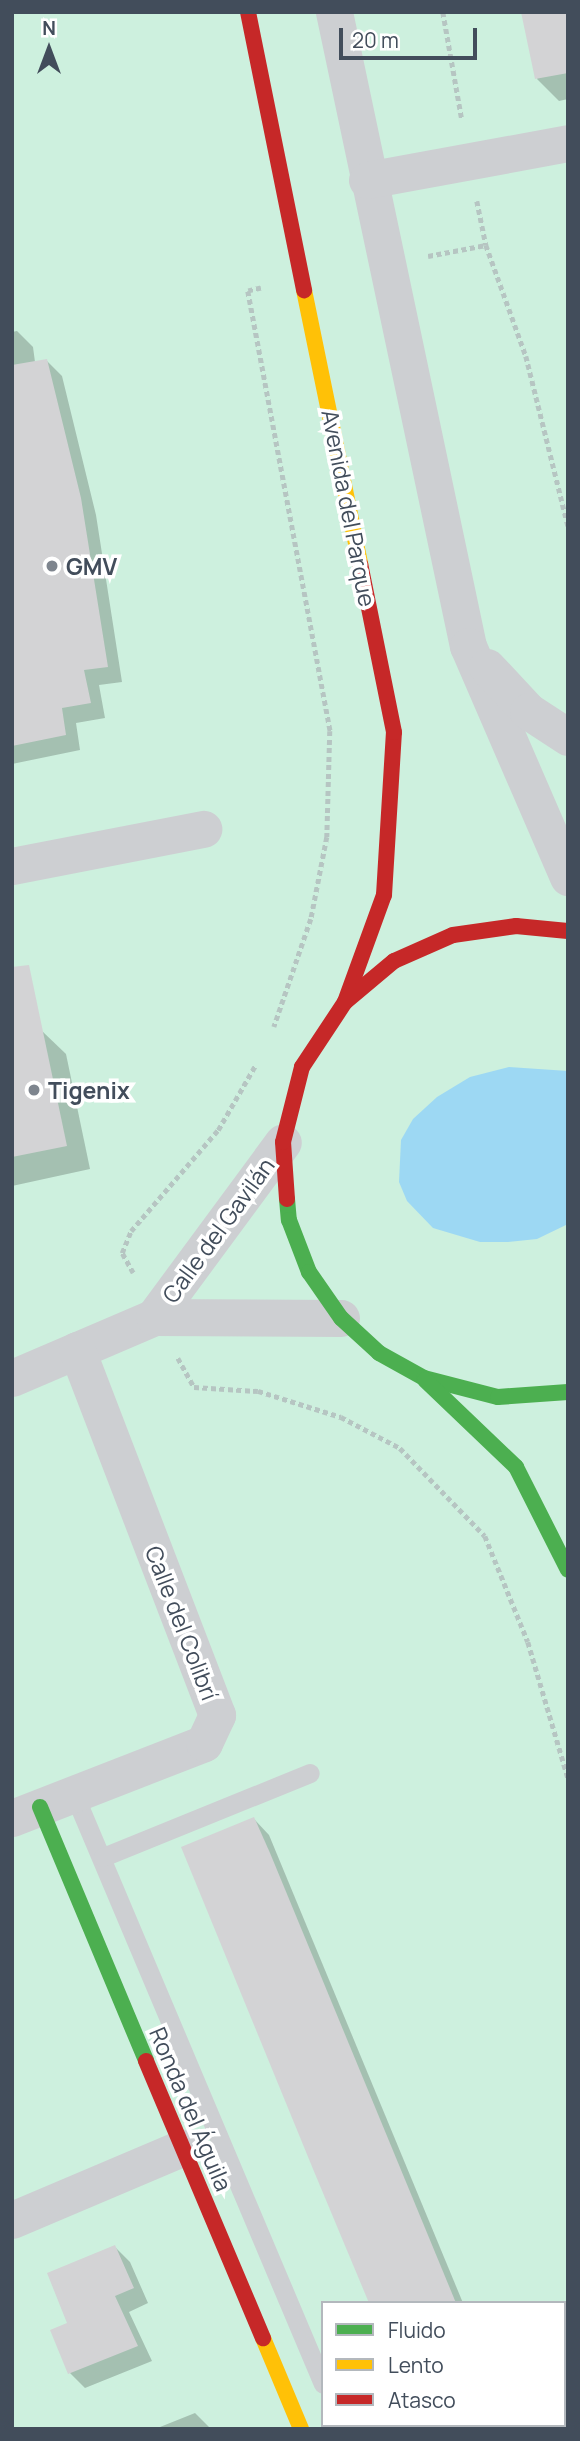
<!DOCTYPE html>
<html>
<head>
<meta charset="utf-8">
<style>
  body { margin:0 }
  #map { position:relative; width:580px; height:2441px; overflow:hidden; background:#eeecec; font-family:Manrope,sans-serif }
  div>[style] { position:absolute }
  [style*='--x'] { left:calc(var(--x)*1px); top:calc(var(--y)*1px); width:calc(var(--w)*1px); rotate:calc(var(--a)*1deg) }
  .green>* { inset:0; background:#cdf0de }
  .water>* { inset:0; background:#9dd8f3 }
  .shadow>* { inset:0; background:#0003 }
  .building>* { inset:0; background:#d3d3d5 }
  .path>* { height:4.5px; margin-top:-2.25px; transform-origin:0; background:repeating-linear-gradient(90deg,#b6c5c2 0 5px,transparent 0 8.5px) }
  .lane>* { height:19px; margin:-9.5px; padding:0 9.5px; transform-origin:9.5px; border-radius:9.5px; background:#cdcfd2 }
  .street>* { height:37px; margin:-18.5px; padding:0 18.5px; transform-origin:18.5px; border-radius:18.5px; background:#cdcfd2 }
  .fast>* { height:16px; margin:-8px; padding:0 8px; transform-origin:8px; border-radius:8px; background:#4caf50 }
  .slow>* { height:16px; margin:-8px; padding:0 8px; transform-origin:8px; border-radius:8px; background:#ffc107 }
  .jam>* { height:16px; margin:-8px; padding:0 8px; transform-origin:8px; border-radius:8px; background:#c62828 }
  .dots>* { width:19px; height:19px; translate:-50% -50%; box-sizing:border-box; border:4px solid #fff; border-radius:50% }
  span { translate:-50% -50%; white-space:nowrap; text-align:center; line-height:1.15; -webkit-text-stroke:7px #fff; paint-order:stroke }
  .street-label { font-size:23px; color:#424d5b }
  .poi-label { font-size:23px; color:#424d5b; font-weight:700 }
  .left { translate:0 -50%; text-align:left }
  .frame { position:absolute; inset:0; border:14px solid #424d5b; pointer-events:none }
  .legend { position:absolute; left:321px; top:2301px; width:245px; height:126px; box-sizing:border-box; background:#fff; border:2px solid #b3b8bd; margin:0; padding:9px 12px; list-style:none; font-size:21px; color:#424d5b }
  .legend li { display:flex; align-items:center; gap:14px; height:35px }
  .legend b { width:35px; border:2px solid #b3b8bd }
  .north { position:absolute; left:14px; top:14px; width:70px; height:70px; -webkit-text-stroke:5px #fff; paint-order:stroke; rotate:0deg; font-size:19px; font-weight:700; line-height:28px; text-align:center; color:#424d5b }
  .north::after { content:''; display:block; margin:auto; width:24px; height:32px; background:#424d5b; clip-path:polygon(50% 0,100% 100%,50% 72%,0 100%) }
  .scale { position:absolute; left:339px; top:28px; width:138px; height:32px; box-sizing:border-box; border:4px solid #424d5b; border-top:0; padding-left:9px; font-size:21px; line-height:24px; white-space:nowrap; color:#424d5b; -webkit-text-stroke:5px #fff; paint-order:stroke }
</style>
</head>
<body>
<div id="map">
  <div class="green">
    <i style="clip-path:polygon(evenodd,12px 12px,568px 12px,568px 2429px,12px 2429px,12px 12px,323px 2303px,564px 2303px,564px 2425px,323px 2425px,323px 2303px)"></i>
  </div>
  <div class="water">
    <i style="clip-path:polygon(509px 1067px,568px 1071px,568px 1224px,537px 1239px,508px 1242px,480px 1242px,433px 1228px,407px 1201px,399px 1182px,401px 1140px,413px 1119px,437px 1097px,470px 1077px)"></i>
  </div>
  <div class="shadow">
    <i style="clip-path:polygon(568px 12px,568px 99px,559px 101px,537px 79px)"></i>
    <i style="clip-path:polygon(17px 331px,33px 347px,35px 362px,47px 361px,62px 376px,96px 515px,122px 682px,99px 685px,105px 718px,76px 723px,80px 750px,12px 764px,12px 332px)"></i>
    <i style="clip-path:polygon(42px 1031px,66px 1054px,90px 1169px,12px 1186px,12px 1037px)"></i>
    <i style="clip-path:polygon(254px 1819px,269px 1835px,463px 2303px,372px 2303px)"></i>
    <i style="clip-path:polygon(115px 2247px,130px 2262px,148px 2303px,129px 2312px,152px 2361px,85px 2388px,70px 2373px,70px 2324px)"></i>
    <i style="clip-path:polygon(195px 2413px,211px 2429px,155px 2429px)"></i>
    <i style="clip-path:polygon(423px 2425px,514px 2425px,516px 2429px,424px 2429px)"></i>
  </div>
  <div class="building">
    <i style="clip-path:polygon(521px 12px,568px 12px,568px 73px,535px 79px)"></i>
    <i style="clip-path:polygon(47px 359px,81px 498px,108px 667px,84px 670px,91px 703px,62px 708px,66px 735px,12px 746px,12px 365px)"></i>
    <i style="clip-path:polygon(29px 965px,67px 1146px,12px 1157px,12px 967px)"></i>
    <i style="clip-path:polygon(254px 1817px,270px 1853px,456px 2303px,369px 2303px,313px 2169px,181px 1847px)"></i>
    <i style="clip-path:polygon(115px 2245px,134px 2288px,115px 2296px,138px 2346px,68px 2374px,50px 2330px,67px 2323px,47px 2273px)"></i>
  </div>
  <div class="path">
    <i style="--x:443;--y:12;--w:110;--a:80"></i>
    <i style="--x:477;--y:201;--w:45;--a:78.4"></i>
    <i style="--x:486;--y:245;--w:118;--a:70.2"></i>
    <i style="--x:526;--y:356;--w:175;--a:76.1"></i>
    <i style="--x:428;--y:256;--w:59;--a:-10.7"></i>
    <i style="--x:261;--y:288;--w:13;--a:167"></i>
    <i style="--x:248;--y:291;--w:448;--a:79.4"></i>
    <i style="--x:330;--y:731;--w:106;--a:91.6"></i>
    <i style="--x:327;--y:837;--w:84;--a:101"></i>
    <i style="--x:311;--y:919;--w:114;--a:108.9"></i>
    <i style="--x:133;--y:1273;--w:23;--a:-119"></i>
    <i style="--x:122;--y:1253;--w:24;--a:-68"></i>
    <i style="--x:131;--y:1231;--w:133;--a:-49.3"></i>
    <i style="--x:218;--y:1130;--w:74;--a:-60"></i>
    <i style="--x:178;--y:1358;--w:33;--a:61"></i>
    <i style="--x:194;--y:1387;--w:64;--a:3.6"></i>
    <i style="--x:258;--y:1391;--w:87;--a:17.4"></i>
    <i style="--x:341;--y:1417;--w:67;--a:27.7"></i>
    <i style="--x:400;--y:1448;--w:122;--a:46"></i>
    <i style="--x:485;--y:1536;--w:114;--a:67.9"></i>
    <i style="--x:528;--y:1642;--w:142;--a:73.6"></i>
  </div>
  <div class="lane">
    <i style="--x:74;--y:1794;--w:640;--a:67.12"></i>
    <i style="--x:103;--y:1857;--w:223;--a:-22.1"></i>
    <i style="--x:340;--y:2425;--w:4;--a:63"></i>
  </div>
  <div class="street">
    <i style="--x:334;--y:12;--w:648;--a:78.07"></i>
    <i style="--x:468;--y:646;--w:252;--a:66.6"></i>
    <i style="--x:367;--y:180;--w:204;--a:-10.4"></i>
    <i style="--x:487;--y:667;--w:60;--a:47"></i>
    <i style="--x:528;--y:711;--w:48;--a:33"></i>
    <i style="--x:12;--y:866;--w:195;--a:-11"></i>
    <i style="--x:154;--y:1317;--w:217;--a:-53.6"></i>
    <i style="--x:12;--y:1378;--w:155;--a:-23.2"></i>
    <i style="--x:154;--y:1317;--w:187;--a:0.3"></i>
    <i style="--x:12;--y:1818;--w:206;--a:-21.3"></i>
    <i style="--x:204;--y:1743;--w:31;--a:-65"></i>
    <i style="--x:217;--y:1715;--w:391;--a:-111"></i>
    <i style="--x:12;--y:2220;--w:185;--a:-23"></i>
  </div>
  <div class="fast">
    <i style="--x:287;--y:1199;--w:21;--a:85"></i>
    <i style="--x:289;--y:1220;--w:56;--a:69"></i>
    <i style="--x:309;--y:1272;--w:56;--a:55.2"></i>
    <i style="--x:341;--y:1318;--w:52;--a:42.6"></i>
    <i style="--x:379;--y:1353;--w:51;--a:29.1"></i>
    <i style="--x:424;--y:1378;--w:76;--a:14.4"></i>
    <i style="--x:498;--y:1397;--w:70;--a:-4.1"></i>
    <i style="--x:425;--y:1380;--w:126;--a:43.7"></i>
    <i style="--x:516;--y:1467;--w:115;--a:63.2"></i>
    <i style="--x:40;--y:1807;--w:275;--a:67.3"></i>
  </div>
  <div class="slow">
    <i style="--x:304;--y:290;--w:280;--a:78.4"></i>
    <i style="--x:263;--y:2338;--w:99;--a:67.3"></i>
  </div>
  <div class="jam">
    <i style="--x:248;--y:12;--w:284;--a:78.6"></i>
    <i style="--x:345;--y:1002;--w:114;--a:-70"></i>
    <i style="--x:384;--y:895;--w:163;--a:-86.5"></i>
    <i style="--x:394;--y:732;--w:171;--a:-101.4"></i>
    <i style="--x:287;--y:1199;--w:57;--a:-94"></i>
    <i style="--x:283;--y:1142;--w:77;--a:-75.8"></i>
    <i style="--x:302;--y:1067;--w:78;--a:-56.5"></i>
    <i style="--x:345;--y:1002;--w:64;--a:-39.9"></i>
    <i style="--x:394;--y:961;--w:64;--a:-23.8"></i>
    <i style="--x:453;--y:935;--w:64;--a:-8.1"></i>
    <i style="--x:516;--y:926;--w:52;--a:5.5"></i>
    <i style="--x:146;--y:2061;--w:301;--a:67.1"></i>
  </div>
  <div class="dots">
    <i style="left:52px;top:566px;background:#7e858e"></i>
    <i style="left:34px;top:1090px;background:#7e858e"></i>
  </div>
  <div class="street-label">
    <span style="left:349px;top:508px;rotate:79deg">Avenida del Parque</span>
    <span style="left:218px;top:1230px;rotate:-54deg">Calle del Gavilán</span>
    <span style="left:182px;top:1623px;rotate:69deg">Calle del Colibrí</span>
    <span style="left:191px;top:2109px;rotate:67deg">Ronda del Águila</span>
  </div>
  <div class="poi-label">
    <span class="left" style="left:66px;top:566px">GMV</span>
    <span class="left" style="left:48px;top:1090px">Tigenix</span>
  </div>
  <div class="frame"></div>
  <ul class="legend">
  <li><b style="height:9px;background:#4caf50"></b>Fluido</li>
  <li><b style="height:9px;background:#ffc107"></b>Lento</li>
  <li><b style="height:9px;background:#c62828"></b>Atasco</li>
  </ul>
  <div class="north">N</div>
  <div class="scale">20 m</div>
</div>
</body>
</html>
